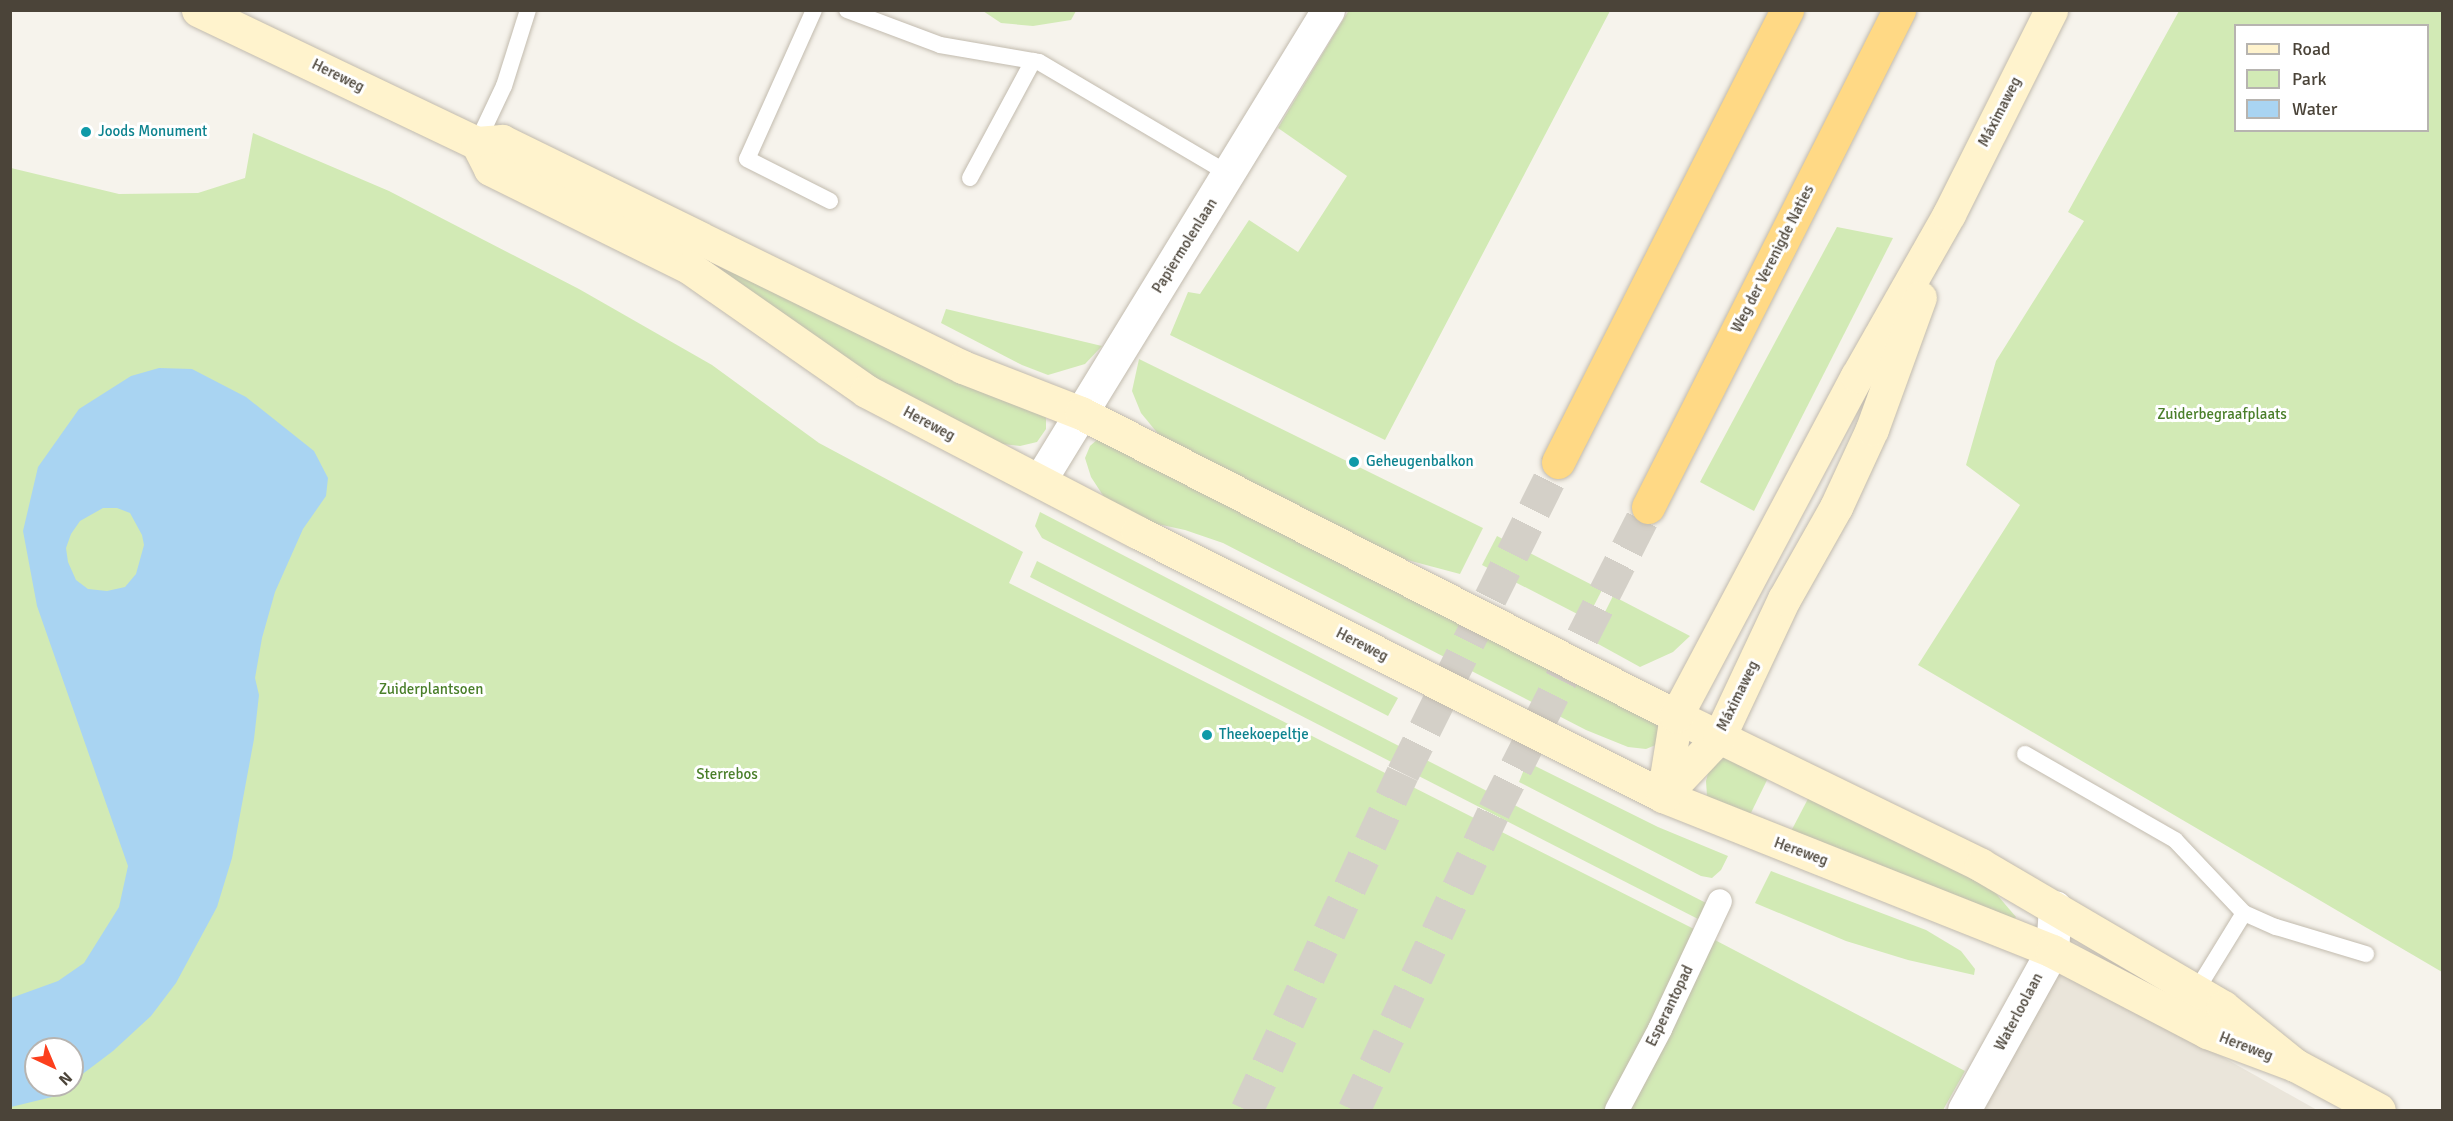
<!DOCTYPE html>
<html>
<head>
<meta charset="utf-8">
<style>
  body { margin:0 }
  #map { position:relative; width:2453px; height:1121px; overflow:hidden; background:#f6f3ec; font-family:Signika,sans-serif }
  div>[style] { position:absolute }
  [style*='--x'] { left:calc(var(--x)*1px); top:calc(var(--y)*1px); width:calc(var(--w)*1px); rotate:calc(var(--a)*1deg) }
  .residential>* { inset:0; background:#eae5da }
  .green>* { inset:0; background:#d2eab5 }
  .water>* { inset:0; background:#a9d4f2 }
  .trunk-tunnel>* { height:33px; margin-top:-16.5px; transform-origin:0; background:repeating-linear-gradient(90deg,#d4d0c8 0 33px,transparent 0 49px) }
  .roads { filter:drop-shadow(0 0 2px #c2bbae) drop-shadow(0 0 2px #c2bbae) }
  .service>* { height:16px; margin:-8px; padding:0 8px; transform-origin:8px; border-radius:8px; background:#fff }
  .pedestrian>* { height:24px; margin:-12px; padding:0 12px; transform-origin:12px; border-radius:12px; background:#fff }
  .minor>* { height:33px; margin:-16.5px; padding:0 16.5px; transform-origin:16.5px; border-radius:16.5px; background:#fff }
  .tertiary>* { height:33px; margin:-16.5px; padding:0 16.5px; transform-origin:16.5px; border-radius:16.5px; background:#fff }
  .secondary>* { height:33px; margin:-16.5px; padding:0 16.5px; transform-origin:16.5px; border-radius:16.5px; background:#fff3cd }
  .trunk>* { height:33px; margin:-16.5px; padding:0 16.5px; transform-origin:16.5px; border-radius:16.5px; background:#ffd985 }
  .dots>* { width:16px; height:16px; translate:-50% -50%; box-sizing:border-box; border:3px solid #fff; border-radius:50% }
  span { translate:-50% -50%; white-space:nowrap; text-align:center; line-height:1.15; -webkit-text-stroke:6px #fff; paint-order:stroke }
  .street-label { font-size:15px; color:#4b4439 }
  .culture-label { font-size:15px; color:#0d838f }
  .left { translate:0 -50%; text-align:left }
  .park-label { font-size:15px; color:#4a7f2a }
  .frame { position:absolute; inset:0; border:12px solid #4b4439; pointer-events:none }
  .legend { position:absolute; left:2234px; top:24px; width:195px; height:108px; box-sizing:border-box; background:#fff; border:2px solid #b7b4b0; margin:0; padding:8px 10px; list-style:none; font-size:18px; color:#4b4439 }
  .legend li { display:flex; align-items:center; gap:12px; height:30px }
  .legend b { width:30px; border:2px solid #b7b4b0 }
  .north { position:absolute; left:24px; top:1037px; width:60px; height:60px; box-sizing:border-box; background:#fff; border:2px solid #b7b4b0; border-radius:50%; rotate:136deg; font-size:16px; font-weight:700; line-height:24px; text-align:center; color:#4b4439 }
  .north::after { content:''; display:block; margin:auto; width:21px; height:27px; background:#fc3f1d; clip-path:polygon(50% 0,100% 100%,50% 72%,0 100%) }
</style>
</head>
<body>
<div id="map">
  <div class="residential">
    <i style="clip-path:polygon(2055px 963px,2317px 1110px,1973px 1110px)"></i>
  </div>
  <div class="green">
    <i style="clip-path:polygon(1349px 10px,1610px 11px,1385px 440px,1170px 335px,1188px 292px,1200px 294px,1249px 220px,1298px 252px,1347px 176px,1278px 128px)"></i>
    <i style="clip-path:polygon(983px 11px,1076px 11px,1071px 20px,1033px 26px,1001px 23px)"></i>
    <i style="clip-path:polygon(evenodd,2179px 11px,2442px 11px,2442px 972px,1918px 665px,2020px 505px,1966px 465px,1996px 361px,2084px 221px,2068px 212px,2179px 11px,2236px 26px,2428px 26px,2428px 130px,2236px 130px,2236px 26px)"></i>
    <i style="clip-path:polygon(evenodd,253px 133px,389px 191px,579px 289px,712px 365px,819px 443px,1023px 552px,1009px 583px,1692px 928px,1965px 1071px,1943px 1110px,11px 1110px,11px 168px,119px 194px,198px 193px,245px 178px,253px 133px,36px 1049px,72px 1049px,72px 1085px,36px 1085px,36px 1049px)"></i>
    <i style="clip-path:polygon(655px 224px,1046px 410px,1046px 429px,1037px 442px,1020px 446px,994px 443px,866px 377px)"></i>
    <i style="clip-path:polygon(1837px 227px,1893px 238px,1754px 511px,1700px 482px)"></i>
    <i style="clip-path:polygon(946px 309px,1102px 346px,1085px 364px,1048px 375px,1022px 365px,941px 323px)"></i>
    <i style="clip-path:polygon(1139px 359px,1483px 528px,1460px 574px,1377px 552px,1168px 446px,1141px 413px,1132px 391px)"></i>
    <i style="clip-path:polygon(1099px 438px,1658px 717px,1662px 731px,1658px 744px,1646px 749px,1628px 747px,1586px 730px,1223px 543px,1185px 530px,1139px 520px,1104px 497px,1091px 477px,1085px 458px,1090px 446px)"></i>
    <i style="clip-path:polygon(1040px 512px,1398px 698px,1388px 716px,1042px 538px,1035px 526px)"></i>
    <i style="clip-path:polygon(1497px 536px,1602px 590px,1587px 619px,1482px 565px)"></i>
    <i style="clip-path:polygon(1037px 561px,1710px 905px,1698px 919px,1030px 577px)"></i>
    <i style="clip-path:polygon(1613px 596px,1690px 636px,1673px 652px,1640px 667px,1591px 640px)"></i>
    <i style="clip-path:polygon(1726px 755px,1770px 774px,1746px 823px,1707px 796px,1706px 781px,1709px 770px)"></i>
    <i style="clip-path:polygon(1527px 762px,1658px 827px,1728px 856px,1721px 870px,1712px 878px,1701px 876px,1519px 782px)"></i>
    <i style="clip-path:polygon(1810px 795px,1993px 890px,2016px 917px,2012px 922px,1788px 837px)"></i>
    <i style="clip-path:polygon(1771px 871px,1926px 930px,1961px 951px,1975px 969px,1974px 975px,1908px 960px,1846px 941px,1755px 903px)"></i>
  </div>
  <div class="water">
    <i style="clip-path:polygon(evenodd,159px 368px,192px 369px,246px 397px,314px 451px,328px 478px,326px 496px,303px 529px,275px 592px,262px 638px,255px 678px,259px 695px,254px 739px,232px 858px,217px 907px,176px 983px,151px 1016px,113px 1051px,72px 1082px,72px 1049px,36px 1049px,36px 1085px,68px 1085px,52px 1097px,11px 1107px,11px 998px,58px 981px,84px 963px,119px 907px,128px 866px,37px 606px,23px 531px,38px 467px,79px 409px,131px 376px,159px 368px,103px 508px,117px 508px,130px 513px,142px 535px,144px 545px,136px 574px,125px 587px,107px 591px,88px 589px,76px 580px,68px 562px,66px 548px,71px 534px,80px 521px,103px 508px)"></i>
  </div>
  <div class="trunk-tunnel">
    <i style="--x:1247;--y:1110;--w:371;--a:-65.2"></i>
    <i style="--x:1403;--y:773;--w:347;--a:-63.5"></i>
    <i style="--x:1354;--y:1110;--w:330;--a:-64.9"></i>
    <i style="--x:1494;--y:811;--w:341;--a:-63.1"></i>
  </div>
  <div class="roads">
    <div class="service">
      <i style="--x:814;--y:10;--w:163;--a:114.2"></i>
      <i style="--x:747;--y:159;--w:93;--a:26.8"></i>
      <i style="--x:847;--y:10;--w:99;--a:20.6"></i>
      <i style="--x:940;--y:45;--w:100;--a:9.7"></i>
      <i style="--x:1039;--y:62;--w:221;--a:30.5"></i>
      <i style="--x:477;--y:143;--w:63;--a:-64.7"></i>
      <i style="--x:504;--y:86;--w:80;--a:-72.5"></i>
      <i style="--x:970;--y:178;--w:133;--a:-61.7"></i>
      <i style="--x:2025;--y:754;--w:173;--a:29.8"></i>
      <i style="--x:2175;--y:840;--w:100;--a:46.6"></i>
      <i style="--x:2244;--y:913;--w:92;--a:121.6"></i>
      <i style="--x:2244;--y:913;--w:35;--a:24"></i>
      <i style="--x:2276;--y:927;--w:94;--a:16.7"></i>
    </div>
    <div class="pedestrian">
      <i style="--x:1617;--y:1110;--w:92;--a:-62"></i>
      <i style="--x:1660;--y:1029;--w:141;--a:-64.9"></i>
    </div>
    <div class="minor">
      <i style="--x:1040;--y:480;--w:551;--a:-58.5"></i>
    </div>
    <div class="tertiary">
      <i style="--x:1964;--y:1110;--w:182;--a:-61"></i>
      <i style="--x:2052;--y:951;--w:44;--a:-86.1"></i>
    </div>
    <div class="secondary">
      <i style="--x:198;--y:10;--w:309;--a:25.5"></i>
      <i style="--x:477;--y:143;--w:25;--a:-5"></i>
      <i style="--x:502;--y:141;--w:513;--a:26.12"></i>
      <i style="--x:963;--y:367;--w:127;--a:21.3"></i>
      <i style="--x:1081;--y:413;--w:668;--a:26.99"></i>
      <i style="--x:1676;--y:716;--w:339;--a:26"></i>
      <i style="--x:1981;--y:865;--w:281;--a:30.4"></i>
      <i style="--x:2223;--y:1007;--w:92;--a:38.9"></i>
      <i style="--x:477;--y:143;--w:29;--a:63"></i>
      <i style="--x:490;--y:169;--w:223;--a:26.3"></i>
      <i style="--x:690;--y:268;--w:215;--a:34.9"></i>
      <i style="--x:866;--y:391;--w:305;--a:27.5"></i>
      <i style="--x:1137;--y:532;--w:589;--a:26.65"></i>
      <i style="--x:1663;--y:796;--w:419;--a:21.7"></i>
      <i style="--x:2052;--y:951;--w:175;--a:27.6"></i>
      <i style="--x:2207;--y:1032;--w:94;--a:20.6"></i>
      <i style="--x:2295;--y:1065;--w:95;--a:28.2"></i>
      <i style="--x:1663;--y:796;--w:81;--a:-80.8"></i>
      <i style="--x:1676;--y:716;--w:385;--a:-62"></i>
      <i style="--x:1857;--y:376;--w:186;--a:-60.4"></i>
      <i style="--x:1949;--y:214;--w:228;--a:-63.4"></i>
      <i style="--x:1663;--y:796;--w:81;--a:-46.5"></i>
      <i style="--x:1719;--y:737;--w:153;--a:-64.8"></i>
      <i style="--x:1784;--y:599;--w:106;--a:-60.5"></i>
      <i style="--x:1836;--y:507;--w:86;--a:-65.2"></i>
      <i style="--x:1872;--y:429;--w:140;--a:-70"></i>
    </div>
    <div class="trunk">
      <i style="--x:1558;--y:462;--w:507;--a:-63.13"></i>
      <i style="--x:1648;--y:507;--w:557;--a:-63.2"></i>
    </div>
  </div>
  <div class="dots">
    <i style="left:86px;top:132px;background:#0f9aa8"></i>
    <i style="left:1354px;top:462px;background:#0f9aa8"></i>
    <i style="left:1207px;top:735px;background:#0f9aa8"></i>
  </div>
  <div class="street-label">
    <span style="left:338px;top:76px;rotate:26deg">Hereweg</span>
    <span style="left:2000px;top:112px;rotate:-63deg">Máximaweg</span>
    <span style="left:1185px;top:246px;rotate:-58deg">Papiermolenlaan</span>
    <span style="left:1773px;top:259px;rotate:-63deg">Weg der Verenigde Naties</span>
    <span style="left:929px;top:424px;rotate:28deg">Hereweg</span>
    <span style="left:1362px;top:645px;rotate:27deg">Hereweg</span>
    <span style="left:1738px;top:696px;rotate:-64deg">Máximaweg</span>
    <span style="left:1801px;top:852px;rotate:20deg">Hereweg</span>
    <span style="left:1670px;top:1006px;rotate:-64deg">Esperantopad</span>
    <span style="left:2019px;top:1012px;rotate:-62deg">Waterloolaan</span>
    <span style="left:2246px;top:1047px;rotate:21deg">Hereweg</span>
  </div>
  <div class="culture-label">
    <span class="left" style="left:98px;top:132px">Joods Monument</span>
    <span class="left" style="left:1366px;top:462px">Geheugenbalkon</span>
    <span class="left" style="left:1219px;top:735px">Theekoepeltje</span>
  </div>
  <div class="park-label">
    <span style="left:2222px;top:415px">Zuiderbegraafplaats</span>
    <span style="left:431px;top:690px">Zuiderplantsoen</span>
    <span style="left:727px;top:775px">Sterrebos</span>
  </div>
  <div class="frame"></div>
  <ul class="legend">
  <li><b style="height:8px;background:#fff3cd"></b>Road</li>
  <li><b style="height:16px;background:#d2eab5"></b>Park</li>
  <li><b style="height:16px;background:#a9d4f2"></b>Water</li>
  </ul>
  <div class="north">N</div>
</div>
</body>
</html>
